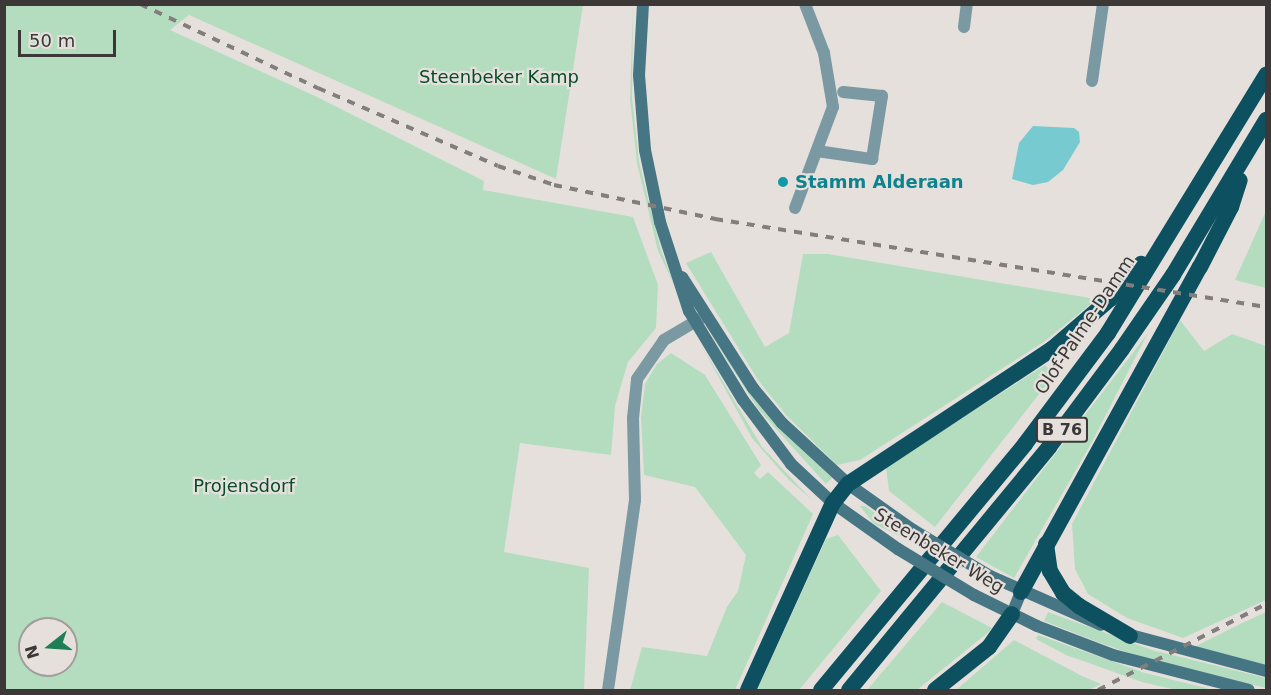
<!DOCTYPE html>
<html>
<head>
<meta charset="utf-8">
<style>
  body { margin:0 }
  #map { position:relative; width:1271px; height:695px; overflow:hidden; background:#e6e0dc; font-family:"DejaVu Sans",sans-serif }
  div>[style] { position:absolute }
  [style*='--x'] { left:calc(var(--x)*1px); top:calc(var(--y)*1px); width:calc(var(--w)*1px); rotate:calc(var(--a)*1deg) }
  .green>* { inset:0; background:#b4ddc0 }
  .water>* { inset:0; background:#76cad0 }
  .minor>* { height:12px; margin:-6px; padding:0 6px; transform-origin:6px; border-radius:6px; background:#7a99a2 }
  .secondary>* { height:12px; margin:-6px; padding:0 6px; transform-origin:6px; border-radius:6px; background:#467583 }
  .trunk>* { height:16px; margin:-8px; padding:0 8px; transform-origin:8px; border-radius:8px; background:#0d5060 }
  .rail>* { height:4px; margin-top:-2px; transform-origin:0; background:repeating-linear-gradient(90deg,#827e7c 0 8px,transparent 0 16px) }
  .secondary-bridge>* { height:12px; margin:-6px; padding:0 6px; transform-origin:6px; border-radius:6px; background:#467583 }
  .dots>* { width:16px; height:16px; translate:-50% -50%; box-sizing:border-box; border:3px solid #e6e0dc; border-radius:50% }
  span { translate:-50% -50%; white-space:nowrap; text-align:center; line-height:1.15; -webkit-text-stroke:4.5px #e6e0dc; paint-order:stroke }
  .shield-label span { padding:2px 4px; background:#e6e0dc; border:2px solid; border-radius:4px; -webkit-text-stroke-width:0 }
  .shield-label { font-size:16px; color:#3b3837; font-weight:700 }
  .park-label { font-size:18px; color:#074d28 }
  .culture-label { font-size:18px; color:#0d838f; font-weight:700 }
  .left { translate:0 -50%; text-align:left }
  .street-label { font-size:18px; color:#3b3837 }
  .frame { position:absolute; inset:0; border:6px solid #3b3837; pointer-events:none }
  .north { position:absolute; left:18px; top:617px; width:60px; height:60px; box-sizing:border-box; background:#e6e0dc; border:2px solid #a29d9a; border-radius:50%; rotate:253deg; font-size:16px; font-weight:700; line-height:24px; text-align:center; color:#3b3837 }
  .north::after { content:''; display:block; margin:auto; width:21px; height:27px; background:#1f7e55; clip-path:polygon(50% 0,100% 100%,50% 72%,0 100%) }
  .scale { position:absolute; left:18px; top:30px; width:98px; height:27px; box-sizing:border-box; border:3px solid #3b3837; border-top:0; padding-left:8px; font-size:18px; line-height:21px; white-space:nowrap; color:#3b3837; -webkit-text-stroke:4px #e6e0dc; paint-order:stroke }
</style>
</head>
<body>
<div id="map">
  <div class="green">
    <i style="clip-path:polygon(evenodd,4px 5px,583px 5px,556px 179px,189px 15px,170px 30px,315px 96px,484px 181px,483px 190px,633px 217px,658px 285px,656px 328px,628px 362px,615px 406px,611px 455px,520px 443px,504px 552px,589px 568px,584px 690px,5px 690px,4px 5px,30px 629px,66px 629px,66px 665px,30px 665px,30px 629px)"></i>
    <i style="clip-path:polygon(633px 5px,632px 98px,639px 162px,661px 250px,676px 289px,658px 251px,637px 163px,630px 99px)"></i>
    <i style="clip-path:polygon(1266px 211px,1266px 288px,1235px 280px)"></i>
    <i style="clip-path:polygon(711px 252px,765px 347px,789px 333px,803px 254px,828px 254px,1090px 298px,1092px 303px,1045px 341px,860px 460px,837px 465px,787px 416px,758px 380px,686px 263px)"></i>
    <i style="clip-path:polygon(1180px 320px,1204px 351px,1232px 334px,1266px 346px,1266px 600px,1183px 638px,1127px 618px,1088px 594px,1075px 569px,1072px 524px)"></i>
    <i style="clip-path:polygon(1148px 333px,1092px 442px,1014px 578px,976px 557px)"></i>
    <i style="clip-path:polygon(711px 335px,761px 407px,833px 477px,826px 484px,758px 409px)"></i>
    <i style="clip-path:polygon(701px 345px,762px 447px,812px 500px,788px 479px,752px 438px)"></i>
    <i style="clip-path:polygon(671px 353px,705px 375px,761px 465px,754px 473px,760px 479px,768px 472px,813px 514px,735px 690px,630px 690px,642px 647px,707px 656px,727px 607px,738px 591px,746px 555px,695px 487px,644px 475px,641px 417px,645px 384px,657px 364px)"></i>
    <i style="clip-path:polygon(1045px 365px,1054px 375px,935px 527px,889px 491px,886px 467px)"></i>
    <i style="clip-path:polygon(860px 506px,865px 506px,908px 536px,906px 539px,874px 524px)"></i>
    <i style="clip-path:polygon(838px 535px,881px 591px,799px 690px,757px 690px,826px 539px)"></i>
    <i style="clip-path:polygon(942px 602px,992px 628px,990px 631px,917px 690px,867px 690px)"></i>
    <i style="clip-path:polygon(1048px 612px,1152px 650px,1266px 678px,1266px 688px,1146px 659px,1095px 641px,1044px 621px)"></i>
    <i style="clip-path:polygon(1266px 612px,1266px 667px,1192px 648px,1240px 624px)"></i>
    <i style="clip-path:polygon(1038px 635px,1145px 673px,1214px 690px,1176px 690px,1142px 682px,1066px 655px,1036px 639px)"></i>
    <i style="clip-path:polygon(1014px 640px,1082px 676px,1101px 684px,1089px 690px,956px 690px)"></i>
  </div>
  <div class="water">
    <i style="clip-path:polygon(1033px 126px,1074px 128px,1079px 132px,1080px 142px,1063px 170px,1048px 182px,1033px 185px,1012px 179px,1019px 143px)"></i>
  </div>
  <div class="minor">
    <i style="--x:964;--y:27;--w:23;--a:-83"></i>
    <i style="--x:1092;--y:81;--w:78;--a:-81.9"></i>
    <i style="--x:817;--y:151;--w:56;--a:8.3"></i>
    <i style="--x:872;--y:159;--w:64;--a:-81"></i>
    <i style="--x:882;--y:96;--w:39;--a:-174"></i>
    <i style="--x:795;--y:208;--w:108;--a:-69.4"></i>
    <i style="--x:833;--y:107;--w:55;--a:-99.5"></i>
    <i style="--x:824;--y:53;--w:53;--a:-111.2"></i>
    <i style="--x:608;--y:690;--w:192;--a:-81.9"></i>
    <i style="--x:635;--y:500;--w:82;--a:-91.4"></i>
    <i style="--x:633;--y:418;--w:39;--a:-84"></i>
    <i style="--x:637;--y:379;--w:47;--a:-55.3"></i>
    <i style="--x:664;--y:340;--w:45;--a:-30.5"></i>
  </div>
  <div class="secondary">
    <i style="--x:643;--y:4;--w:71;--a:93.2"></i>
    <i style="--x:639;--y:75;--w:75;--a:85.4"></i>
    <i style="--x:645;--y:150;--w:74;--a:78.2"></i>
    <i style="--x:660;--y:222;--w:94;--a:72"></i>
    <i style="--x:689;--y:311;--w:104;--a:58.8"></i>
    <i style="--x:743;--y:400;--w:80;--a:53.1"></i>
    <i style="--x:791;--y:464;--w:57;--a:42.9"></i>
    <i style="--x:833;--y:503;--w:80;--a:35.3"></i>
    <i style="--x:682;--y:277;--w:132;--a:57.4"></i>
    <i style="--x:753;--y:388;--w:45;--a:50.4"></i>
    <i style="--x:782;--y:423;--w:90;--a:42.7"></i>
    <i style="--x:848;--y:484;--w:80;--a:35.3"></i>
    <i style="--x:990;--y:576;--w:121;--a:23.8"></i>
    <i style="--x:974;--y:595;--w:70;--a:26.2"></i>
    <i style="--x:1037;--y:626;--w:81;--a:20.9"></i>
    <i style="--x:1113;--y:655;--w:140;--a:14.4"></i>
    <i style="--x:1012;--y:614;--w:24;--a:-68"></i>
    <i style="--x:1123;--y:633;--w:148;--a:14.9"></i>
  </div>
  <div class="trunk">
    <i style="--x:1046;--y:544;--w:27;--a:82"></i>
    <i style="--x:1050;--y:571;--w:26;--a:59"></i>
    <i style="--x:1063;--y:593;--w:21;--a:39"></i>
    <i style="--x:1079;--y:606;--w:59;--a:30.5"></i>
    <i style="--x:1021;--y:592;--w:371;--a:-61.2"></i>
    <i style="--x:1200;--y:267;--w:68;--a:-62.7"></i>
    <i style="--x:1231;--y:207;--w:28;--a:-72"></i>
    <i style="--x:748;--y:690;--w:205;--a:-65.6"></i>
    <i style="--x:833;--y:503;--w:24;--a:-52"></i>
    <i style="--x:848;--y:484;--w:245;--a:-33.5"></i>
    <i style="--x:1052;--y:349;--w:77;--a:-40.8"></i>
    <i style="--x:1110;--y:299;--w:47;--a:-48.5"></i>
    <i style="--x:821;--y:690;--w:320;--a:-50.3"></i>
    <i style="--x:1025;--y:444;--w:139;--a:-53.2"></i>
    <i style="--x:1108;--y:333;--w:303;--a:-58.5"></i>
    <i style="--x:849;--y:690;--w:315;--a:-50.5"></i>
    <i style="--x:1049;--y:447;--w:122;--a:-53.3"></i>
    <i style="--x:1122;--y:349;--w:90;--a:-55.4"></i>
    <i style="--x:1173;--y:275;--w:181;--a:-59"></i>
    <i style="--x:935;--y:690;--w:69;--a:-38.5"></i>
    <i style="--x:989;--y:647;--w:40;--a:-55.1"></i>
  </div>
  <div class="rail">
    <i style="--x:140;--y:4;--w:197;--a:25.3"></i>
    <i style="--x:318;--y:88;--w:196;--a:23.4"></i>
    <i style="--x:498;--y:166;--w:59;--a:18.7"></i>
    <i style="--x:554;--y:185;--w:165;--a:11.9"></i>
    <i style="--x:715;--y:219;--w:558;--a:9.07"></i>
    <i style="--x:1098;--y:690;--w:189;--a:-27.1"></i>
  </div>
  <div class="secondary-bridge">
    <i style="--x:913;--y:530;--w:90;--a:30.9"></i>
    <i style="--x:898;--y:549;--w:89;--a:31.2"></i>
  </div>
  <div class="dots">
    <i style="left:783px;top:182px;background:#0f9aa8"></i>
  </div>
  <div class="shield-label">
    <span style="left:1062px;top:430px">B 76</span>
  </div>
  <div class="park-label">
    <span style="left:499px;top:77px">Steenbeker Kamp</span>
    <span style="left:244px;top:486px">Projensdorf</span>
  </div>
  <div class="culture-label">
    <span class="left" style="left:795px;top:182px">Stamm Alderaan</span>
  </div>
  <div class="street-label">
    <span style="left:1085px;top:325px;rotate:-56deg">Olof-Palme-Damm</span>
    <span style="left:939px;top:551px;rotate:31deg">Steenbeker Weg</span>
  </div>
  <div class="frame"></div>
  <div class="north">N</div>
  <div class="scale">50 m</div>
</div>
</body>
</html>
